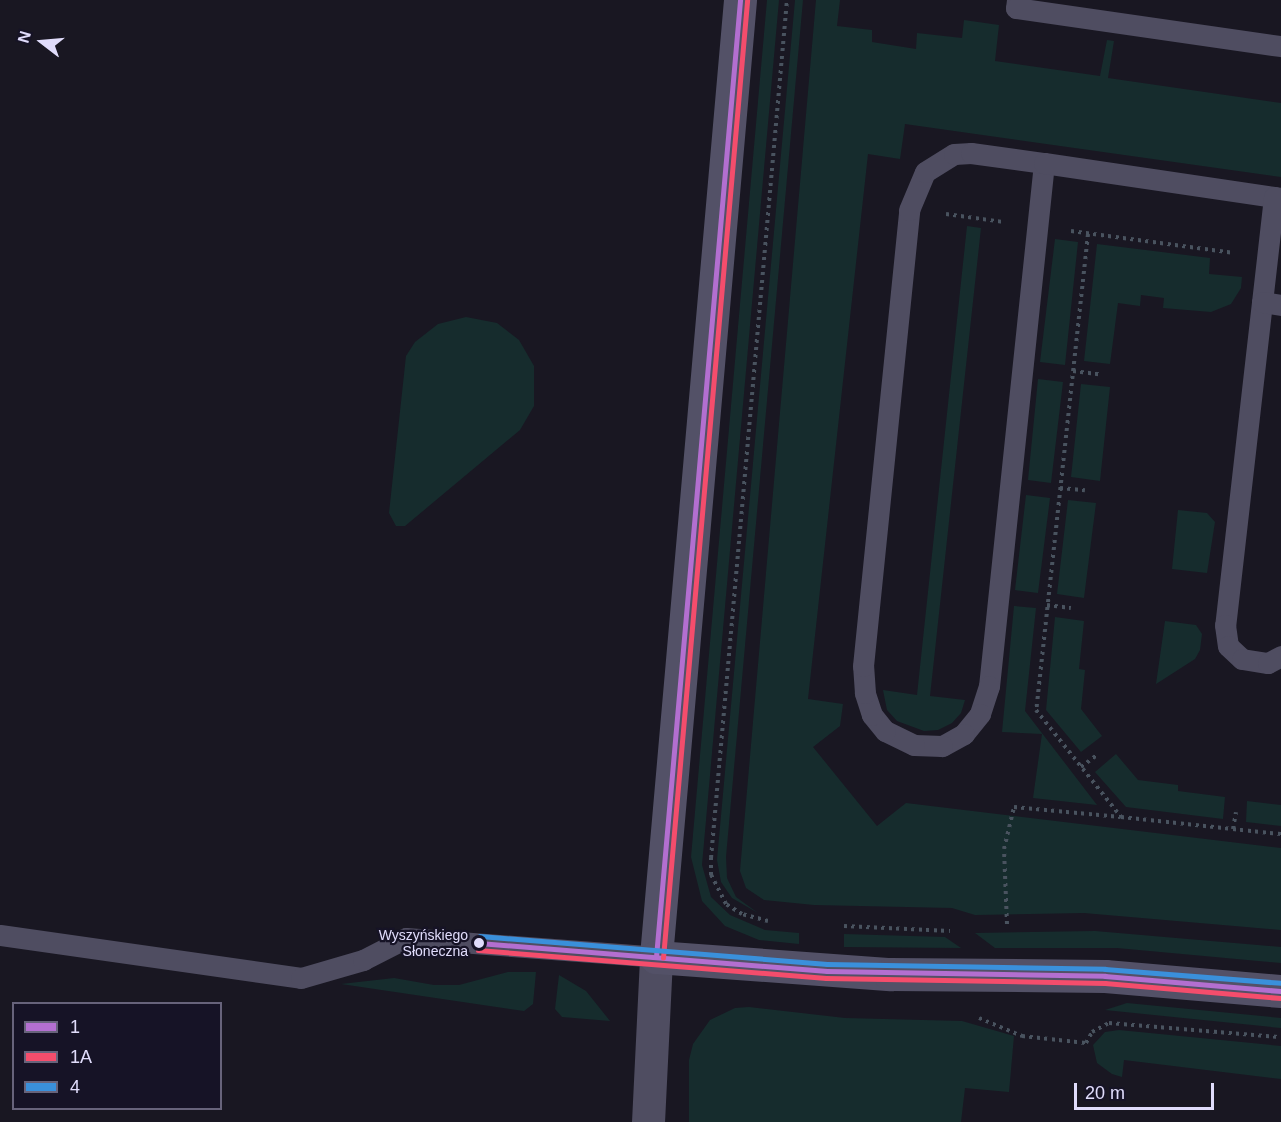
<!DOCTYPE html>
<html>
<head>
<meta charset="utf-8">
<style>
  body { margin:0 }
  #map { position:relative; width:1281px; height:1122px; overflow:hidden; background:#191722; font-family:Arial,sans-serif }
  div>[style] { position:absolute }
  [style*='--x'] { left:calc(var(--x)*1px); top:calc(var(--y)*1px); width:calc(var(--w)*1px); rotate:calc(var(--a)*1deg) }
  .green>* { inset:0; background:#162c2d }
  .path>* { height:4px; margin-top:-2px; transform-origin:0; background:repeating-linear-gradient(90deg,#49535f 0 3px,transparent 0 7.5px) }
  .lane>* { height:21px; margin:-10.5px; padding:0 10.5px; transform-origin:10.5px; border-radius:10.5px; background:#4f4d61 }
  .street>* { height:33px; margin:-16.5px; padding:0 16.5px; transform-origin:16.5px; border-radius:16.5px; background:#4f4d61 }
  .secondary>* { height:33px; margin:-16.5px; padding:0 16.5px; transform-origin:16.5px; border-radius:16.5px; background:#535167 }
  .bus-1>* { height:4.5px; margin:-2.25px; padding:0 2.25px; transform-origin:2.25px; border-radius:2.25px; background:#b36fd0 }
  .bus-2>* { height:4.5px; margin:-2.25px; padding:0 2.25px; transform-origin:2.25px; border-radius:2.25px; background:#f44d6c }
  .bus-3>* { height:4.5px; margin:-2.25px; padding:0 2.25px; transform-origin:2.25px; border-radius:2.25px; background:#3a90db }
  .dots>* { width:16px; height:16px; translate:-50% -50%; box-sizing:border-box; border:3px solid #161326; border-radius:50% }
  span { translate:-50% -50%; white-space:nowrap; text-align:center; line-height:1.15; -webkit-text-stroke:4.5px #161326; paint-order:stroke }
  .bus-label { font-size:14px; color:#e0dcfb }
  .right { translate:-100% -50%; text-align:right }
  .legend { position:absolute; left:12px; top:1002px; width:210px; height:108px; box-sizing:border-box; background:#161326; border:2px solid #67637b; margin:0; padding:8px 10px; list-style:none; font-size:18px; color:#e0dcfb }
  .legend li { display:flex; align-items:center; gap:12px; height:30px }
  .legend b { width:30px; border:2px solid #67637b }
  .north { position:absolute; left:12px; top:12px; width:60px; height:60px; -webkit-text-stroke:4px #161326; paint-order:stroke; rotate:286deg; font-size:16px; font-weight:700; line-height:24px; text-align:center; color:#e0dcfb }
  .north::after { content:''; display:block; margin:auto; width:21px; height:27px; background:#e0dcfb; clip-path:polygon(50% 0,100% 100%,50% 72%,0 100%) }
  .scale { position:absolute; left:1074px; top:1083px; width:140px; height:27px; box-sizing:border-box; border:3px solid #e0dcfb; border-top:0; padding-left:8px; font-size:18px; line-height:21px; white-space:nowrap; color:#e0dcfb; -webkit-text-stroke:4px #161326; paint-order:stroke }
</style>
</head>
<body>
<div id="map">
  <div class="green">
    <i style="clip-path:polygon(767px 0,779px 0,702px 865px,711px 897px,730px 915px,765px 930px,799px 933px,799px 944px,759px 940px,725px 926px,702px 901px,691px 857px)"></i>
    <i style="clip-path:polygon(795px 0,803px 0,726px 857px,727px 878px,736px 897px,758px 913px,732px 898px,721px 882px,717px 860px)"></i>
    <i style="clip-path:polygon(816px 0,840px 0,837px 26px,872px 30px,872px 42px,916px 49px,917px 33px,962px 38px,964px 20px,999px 25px,995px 61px,1100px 76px,1107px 40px,1114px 41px,1108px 78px,1281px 103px,1281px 177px,905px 124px,900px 159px,868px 154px,808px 699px,843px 704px,840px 726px,813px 747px,877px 826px,906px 803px,1281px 848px,1281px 930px,1084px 913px,975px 915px,952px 908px,814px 905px,764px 900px,746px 888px,740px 871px)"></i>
    <i style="clip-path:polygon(967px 226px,981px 228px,930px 696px,965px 700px,961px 713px,952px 723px,938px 730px,924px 731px,897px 721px,887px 710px,883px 690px,917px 695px)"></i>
    <i style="clip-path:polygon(1055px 239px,1078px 242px,1065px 365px,1040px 362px)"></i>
    <i style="clip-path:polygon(1097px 244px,1210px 258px,1209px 274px,1242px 277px,1241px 288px,1231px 304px,1211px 312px,1163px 308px,1164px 298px,1141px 295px,1140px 306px,1118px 303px,1110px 364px,1084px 361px)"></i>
    <i style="clip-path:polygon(466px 317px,497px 323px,519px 340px,534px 366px,534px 406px,520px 430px,405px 526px,396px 526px,389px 513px,406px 356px,415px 342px,438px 324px)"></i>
    <i style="clip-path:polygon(1038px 379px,1063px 382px,1051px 483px,1028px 480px)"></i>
    <i style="clip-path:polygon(1081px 384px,1110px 387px,1100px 481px,1071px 477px)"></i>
    <i style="clip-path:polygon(1026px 495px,1050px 498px,1038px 593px,1015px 590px)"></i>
    <i style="clip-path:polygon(1068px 500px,1096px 503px,1084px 598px,1057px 594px)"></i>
    <i style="clip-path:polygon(1178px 510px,1207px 513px,1215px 522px,1207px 573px,1172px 569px)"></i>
    <i style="clip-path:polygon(1014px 606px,1036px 608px,1025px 711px,1097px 805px,1033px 798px,1042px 734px,1002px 732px)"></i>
    <i style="clip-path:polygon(1055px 617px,1084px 621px,1079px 669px,1085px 670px,1081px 709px,1102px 736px,1081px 752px,1046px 710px)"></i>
    <i style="clip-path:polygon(1165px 621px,1196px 625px,1202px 634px,1200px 650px,1195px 659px,1156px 684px)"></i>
    <i style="clip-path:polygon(1116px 754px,1138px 780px,1178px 785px,1178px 791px,1225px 797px,1223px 819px,1126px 807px,1095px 772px)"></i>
    <i style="clip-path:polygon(1247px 801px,1281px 805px,1281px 826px,1246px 822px)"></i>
    <i style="clip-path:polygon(1095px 931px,1281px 947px,1281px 963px,1117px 948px,995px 948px,975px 933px)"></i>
    <i style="clip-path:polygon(844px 934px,945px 937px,961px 948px,844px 947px)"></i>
    <i style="clip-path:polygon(508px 972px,536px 972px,533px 1004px,524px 1011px,341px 984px,394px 978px,434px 985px,459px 985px)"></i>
    <i style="clip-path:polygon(559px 975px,586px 991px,610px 1021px,562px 1017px,555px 1009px)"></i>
    <i style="clip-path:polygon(1127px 1003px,1281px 1018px,1281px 1028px,1105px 1010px)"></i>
    <i style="clip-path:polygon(749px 1007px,845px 1018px,962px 1021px,1014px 1036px,1009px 1092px,965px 1088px,961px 1122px,689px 1122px,689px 1060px,693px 1044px,710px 1020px,735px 1008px)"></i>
    <i style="clip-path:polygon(1119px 1030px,1281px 1046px,1281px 1079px,1124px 1060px,1122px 1077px,1112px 1074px,1097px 1063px,1093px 1045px,1105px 1032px)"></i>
  </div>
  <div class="path">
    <i style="--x:946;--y:214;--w:59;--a:7.9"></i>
    <i style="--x:1071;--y:231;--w:163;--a:7.7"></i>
    <i style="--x:1088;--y:234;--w:479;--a:96.2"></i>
    <i style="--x:1036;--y:710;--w:137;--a:51.5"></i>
    <i style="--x:1121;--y:817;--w:161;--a:6.1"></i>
    <i style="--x:1073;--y:371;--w:26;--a:7"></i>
    <i style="--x:1060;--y:488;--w:25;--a:5"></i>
    <i style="--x:1047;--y:605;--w:24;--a:7"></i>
    <i style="--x:1081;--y:767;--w:21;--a:-37"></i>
    <i style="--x:1233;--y:829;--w:17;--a:-80"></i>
    <i style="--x:768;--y:921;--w:27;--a:-165"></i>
    <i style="--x:742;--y:914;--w:19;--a:-148"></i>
    <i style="--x:726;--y:904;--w:33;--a:-117"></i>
    <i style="--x:711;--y:875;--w:17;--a:-90"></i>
    <i style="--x:711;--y:858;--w:861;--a:-84.94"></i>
    <i style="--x:1007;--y:924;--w:75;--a:-92.3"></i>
    <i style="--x:1004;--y:849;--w:43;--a:-76.6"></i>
    <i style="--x:1014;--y:807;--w:107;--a:5.3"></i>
    <i style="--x:844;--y:926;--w:106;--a:2.7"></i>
    <i style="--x:979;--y:1018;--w:47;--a:22.7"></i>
    <i style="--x:1022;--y:1036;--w:64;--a:6.2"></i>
    <i style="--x:1086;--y:1043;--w:13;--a:-61"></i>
    <i style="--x:1092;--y:1032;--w:19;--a:-28"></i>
    <i style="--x:1109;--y:1023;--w:173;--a:4.7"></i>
  </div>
  <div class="lane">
    <i style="--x:1017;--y:0;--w:8;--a:97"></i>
    <i style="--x:1016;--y:8;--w:268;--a:8.2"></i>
    <i style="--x:1044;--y:163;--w:526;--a:96"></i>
    <i style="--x:989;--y:686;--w:29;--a:108"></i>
    <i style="--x:980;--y:714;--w:26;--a:129"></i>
    <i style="--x:964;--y:734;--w:25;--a:151"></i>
    <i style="--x:942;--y:746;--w:28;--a:-178"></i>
    <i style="--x:914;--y:745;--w:32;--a:-154"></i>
    <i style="--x:885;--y:731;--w:21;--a:-129"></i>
    <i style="--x:872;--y:715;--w:23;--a:-108"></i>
    <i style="--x:865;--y:693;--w:27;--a:-94"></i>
    <i style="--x:863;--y:666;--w:458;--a:-84.2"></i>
    <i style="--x:909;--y:210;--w:41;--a:-67.2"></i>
    <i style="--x:925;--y:172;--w:34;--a:-32"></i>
    <i style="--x:954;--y:154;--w:17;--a:-3"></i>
    <i style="--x:971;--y:153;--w:74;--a:7.8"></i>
    <i style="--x:1044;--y:163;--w:232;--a:8.4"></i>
    <i style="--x:1281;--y:198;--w:7;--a:-172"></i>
    <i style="--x:1274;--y:197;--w:431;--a:96.5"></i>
    <i style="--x:1225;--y:625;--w:21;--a:82"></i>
    <i style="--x:1228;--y:646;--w:19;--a:43"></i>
    <i style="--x:1242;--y:659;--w:26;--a:9"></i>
    <i style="--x:1268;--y:663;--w:15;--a:-28"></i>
    <i style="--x:1262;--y:302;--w:19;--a:9"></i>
    <i style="--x:0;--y:935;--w:304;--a:8.1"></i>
    <i style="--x:301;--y:978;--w:65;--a:-16.2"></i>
    <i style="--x:363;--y:960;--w:48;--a:-27.1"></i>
    <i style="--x:406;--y:938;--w:251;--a:4.3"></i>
  </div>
  <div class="street">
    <i style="--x:648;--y:1122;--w:165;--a:-87.2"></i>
  </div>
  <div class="secondary">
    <i style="--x:740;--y:0;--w:961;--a:95.02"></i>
    <i style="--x:656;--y:957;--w:235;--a:4.2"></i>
    <i style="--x:890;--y:974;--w:215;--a:0.5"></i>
    <i style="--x:1105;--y:976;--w:177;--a:4.9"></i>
  </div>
  <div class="bus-1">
    <i style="--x:479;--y:943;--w:349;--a:4.6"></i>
    <i style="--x:827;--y:971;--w:278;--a:1"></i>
    <i style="--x:1105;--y:976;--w:177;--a:4.9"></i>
    <i style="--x:656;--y:957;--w:961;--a:-84.98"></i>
  </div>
  <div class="bus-2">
    <i style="--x:478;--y:950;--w:349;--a:4.6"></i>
    <i style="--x:826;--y:978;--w:279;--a:1"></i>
    <i style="--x:1105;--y:983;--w:176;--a:4.9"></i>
    <i style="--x:663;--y:958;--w:961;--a:-84.98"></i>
  </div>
  <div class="bus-3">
    <i style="--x:480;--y:936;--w:348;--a:4.6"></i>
    <i style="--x:827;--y:964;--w:278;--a:1"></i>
    <i style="--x:1105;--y:969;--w:177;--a:4.5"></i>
  </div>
  <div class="dots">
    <i style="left:479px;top:943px;background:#e0dcfb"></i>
  </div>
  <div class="bus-label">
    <span class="right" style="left:468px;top:943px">Wyszyńskiego<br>Słoneczna</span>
  </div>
  <ul class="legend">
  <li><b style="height:8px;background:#b36fd0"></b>1</li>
  <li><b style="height:8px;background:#f44d6c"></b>1A</li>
  <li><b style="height:8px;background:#3a90db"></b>4</li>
  </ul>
  <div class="north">N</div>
  <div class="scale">20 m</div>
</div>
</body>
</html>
